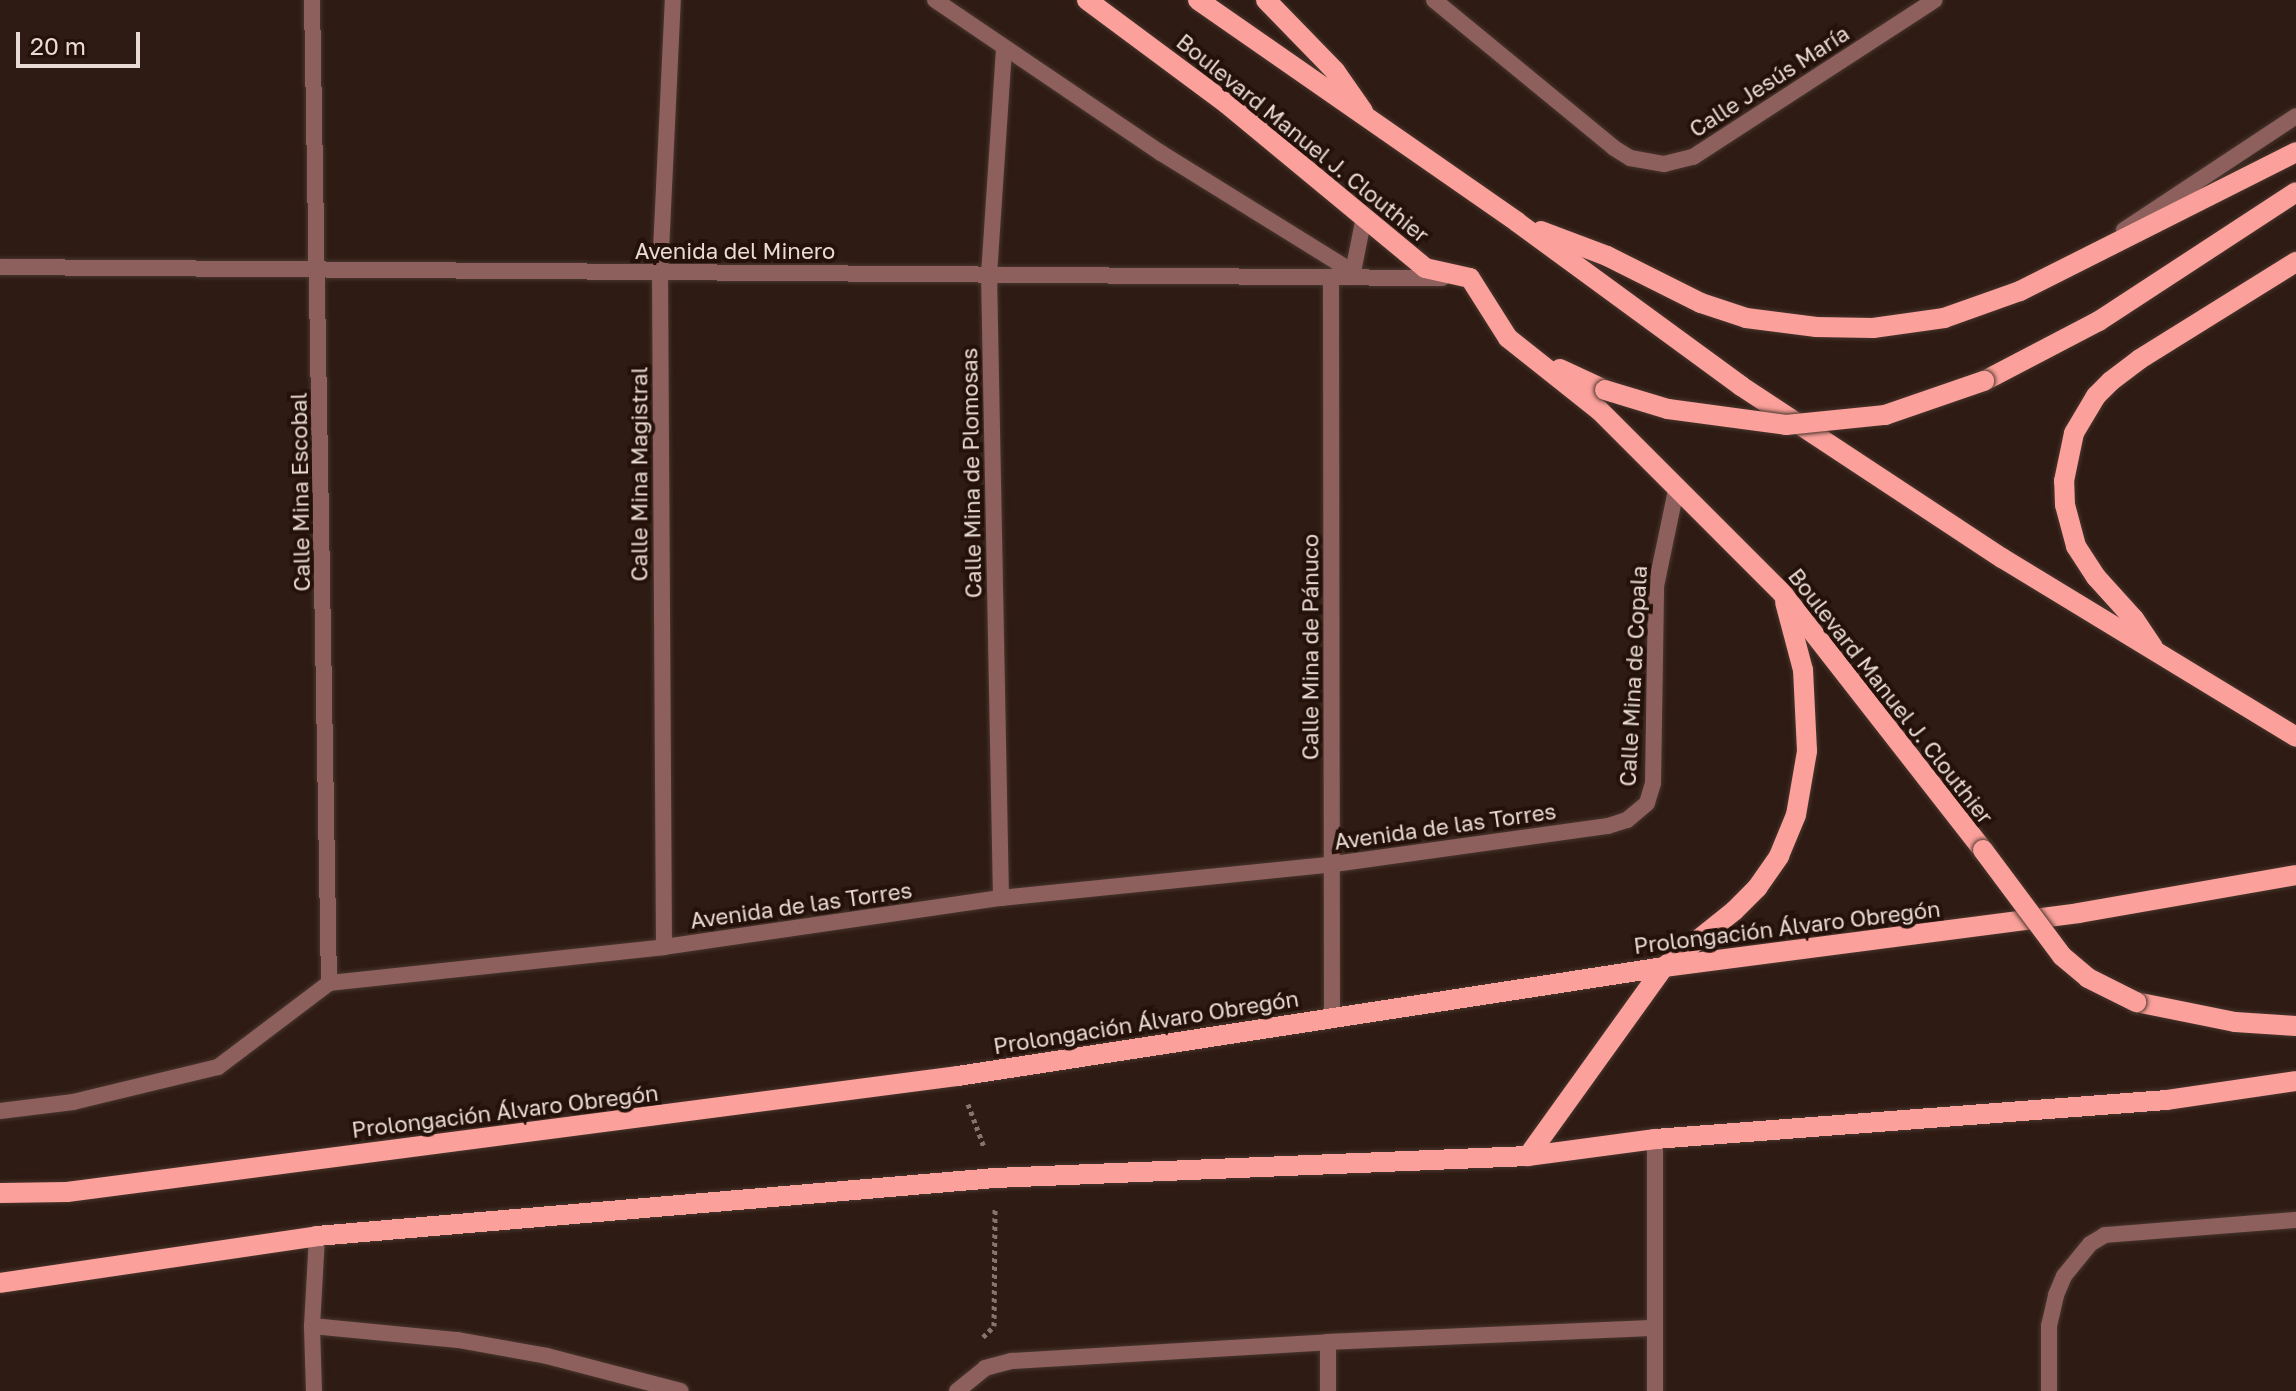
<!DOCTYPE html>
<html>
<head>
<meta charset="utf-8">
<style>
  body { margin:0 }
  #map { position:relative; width:2296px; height:1391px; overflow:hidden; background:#2e1b13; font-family:"Golos Text",sans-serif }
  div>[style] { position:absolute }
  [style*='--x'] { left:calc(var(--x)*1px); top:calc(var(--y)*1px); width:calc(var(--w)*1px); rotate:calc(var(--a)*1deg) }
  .path>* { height:5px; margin-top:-2.5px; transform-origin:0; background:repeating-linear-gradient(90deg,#86756e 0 4px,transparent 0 8px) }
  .roads { filter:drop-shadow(0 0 2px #48362e) drop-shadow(0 0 2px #48362e) }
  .minor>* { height:16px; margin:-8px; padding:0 8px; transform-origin:8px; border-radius:8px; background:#8d605d }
  .tertiary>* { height:16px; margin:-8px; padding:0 8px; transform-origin:8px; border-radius:8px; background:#8d605d }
  .primary>* { height:20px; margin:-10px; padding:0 10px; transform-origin:10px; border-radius:10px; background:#fba09a }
  .bridges { filter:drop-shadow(0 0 2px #48362e) drop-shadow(0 0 2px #48362e) }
  .primary-bridge>* { height:20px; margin:-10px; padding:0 10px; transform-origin:10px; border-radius:10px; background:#fba09a }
  span { translate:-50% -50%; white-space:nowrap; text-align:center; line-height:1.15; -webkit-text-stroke:8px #24120a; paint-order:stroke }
  .street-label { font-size:22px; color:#e9dbd5 }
  .scale { position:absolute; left:16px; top:32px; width:124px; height:36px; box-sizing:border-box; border:4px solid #e9dbd5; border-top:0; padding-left:10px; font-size:24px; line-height:28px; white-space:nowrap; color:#e9dbd5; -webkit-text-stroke:6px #24120a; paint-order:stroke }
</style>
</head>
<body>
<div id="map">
  <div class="path">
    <i style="--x:968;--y:1104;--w:46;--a:69.6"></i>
    <i style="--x:983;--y:1337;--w:16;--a:-45"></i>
    <i style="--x:994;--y:1326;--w:119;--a:-89.5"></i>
  </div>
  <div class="roads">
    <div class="minor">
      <i style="--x:312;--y:0;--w:983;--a:89.01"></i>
      <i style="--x:935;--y:0;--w:273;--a:34.1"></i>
      <i style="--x:1161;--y:153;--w:226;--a:31.8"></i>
      <i style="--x:1434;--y:0;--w:233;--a:39.4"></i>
      <i style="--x:1614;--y:148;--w:19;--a:32"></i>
      <i style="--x:1630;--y:158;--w:35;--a:10"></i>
      <i style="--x:1664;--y:164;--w:30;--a:-14"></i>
      <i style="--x:1693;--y:157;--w:288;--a:-33"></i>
      <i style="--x:2124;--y:230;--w:206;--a:-33.5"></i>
      <i style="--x:0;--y:267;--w:1442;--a:0.44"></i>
      <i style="--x:1001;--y:898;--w:623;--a:-91.1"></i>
      <i style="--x:989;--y:275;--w:227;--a:-86.2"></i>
      <i style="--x:664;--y:947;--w:675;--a:-90.34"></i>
      <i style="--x:660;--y:272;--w:272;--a:-87.3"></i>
      <i style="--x:1332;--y:1017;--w:740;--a:-90.08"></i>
      <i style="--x:1331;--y:277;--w:23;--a:-13"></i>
      <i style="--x:1353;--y:272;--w:56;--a:-78.7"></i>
      <i style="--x:0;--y:1111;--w:74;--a:-7"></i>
      <i style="--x:73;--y:1102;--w:149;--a:-13.6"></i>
      <i style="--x:218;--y:1067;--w:139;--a:-37.1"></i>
      <i style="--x:329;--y:983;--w:337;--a:-6.1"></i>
      <i style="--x:664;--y:947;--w:341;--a:-8.3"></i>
      <i style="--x:1001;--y:898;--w:335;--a:-5.8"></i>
      <i style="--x:1334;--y:864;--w:277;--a:-7.9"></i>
      <i style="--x:1608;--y:826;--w:20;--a:-18"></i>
      <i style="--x:1627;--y:820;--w:26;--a:-40"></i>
      <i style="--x:1647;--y:803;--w:21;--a:-73"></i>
      <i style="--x:1653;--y:783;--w:197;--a:-89.1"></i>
      <i style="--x:1656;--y:586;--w:98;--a:-78.2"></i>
      <i style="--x:312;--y:1326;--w:147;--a:5.5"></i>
      <i style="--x:458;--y:1340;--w:90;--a:10.2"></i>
      <i style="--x:547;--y:1356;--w:138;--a:14.7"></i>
      <i style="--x:1328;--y:1342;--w:49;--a:90"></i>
      <i style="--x:957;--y:1391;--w:36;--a:-39"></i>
      <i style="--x:985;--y:1368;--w:28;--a:-15"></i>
      <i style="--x:1012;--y:1361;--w:317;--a:-3.4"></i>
      <i style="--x:1328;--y:1342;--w:327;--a:-2.5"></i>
      <i style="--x:1655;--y:1391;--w:252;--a:-90"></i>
      <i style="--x:2049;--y:1391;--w:65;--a:-90"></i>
      <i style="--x:2049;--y:1326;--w:32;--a:-77"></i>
      <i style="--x:2056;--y:1295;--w:21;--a:-67"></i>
      <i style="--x:2064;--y:1276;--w:41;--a:-50.9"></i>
      <i style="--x:2090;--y:1244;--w:17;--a:-31"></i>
      <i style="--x:2105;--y:1235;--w:192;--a:-4.5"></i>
    </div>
    <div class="tertiary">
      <i style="--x:314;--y:1391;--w:65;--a:-91.8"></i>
      <i style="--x:312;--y:1326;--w:90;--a:-86.8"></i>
    </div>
    <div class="primary">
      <i style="--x:1087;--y:0;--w:174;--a:36.6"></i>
      <i style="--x:1227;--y:104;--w:257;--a:39.6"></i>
      <i style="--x:1425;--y:268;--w:46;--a:12.5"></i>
      <i style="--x:1470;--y:278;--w:71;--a:57.7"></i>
      <i style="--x:1508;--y:338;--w:116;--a:38.4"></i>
      <i style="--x:1599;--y:410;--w:260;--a:45"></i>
      <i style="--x:1783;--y:594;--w:325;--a:52"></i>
      <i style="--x:1198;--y:0;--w:389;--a:34.8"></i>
      <i style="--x:1517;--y:222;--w:278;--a:36.2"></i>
      <i style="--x:1741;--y:386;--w:313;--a:33.4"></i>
      <i style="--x:2002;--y:558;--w:344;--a:31.3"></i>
      <i style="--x:1266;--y:0;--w:99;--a:45.8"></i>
      <i style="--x:1335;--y:71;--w:49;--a:55"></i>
      <i style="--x:1541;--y:231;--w:71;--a:20.7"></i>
      <i style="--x:1607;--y:256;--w:105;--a:26.6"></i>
      <i style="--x:1701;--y:303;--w:47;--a:18.4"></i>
      <i style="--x:1746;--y:318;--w:71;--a:7.3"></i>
      <i style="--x:1816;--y:327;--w:57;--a:1"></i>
      <i style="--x:1873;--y:328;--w:72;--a:-8"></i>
      <i style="--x:1944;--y:318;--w:81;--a:-19.6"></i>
      <i style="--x:2020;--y:291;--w:309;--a:-26.7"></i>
      <i style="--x:1560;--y:369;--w:50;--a:25"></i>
      <i style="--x:1984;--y:381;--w:130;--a:-27.6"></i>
      <i style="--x:2099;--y:321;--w:235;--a:-33.2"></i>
      <i style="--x:2153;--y:647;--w:34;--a:-124"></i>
      <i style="--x:2134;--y:619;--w:57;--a:-132.1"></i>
      <i style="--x:2096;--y:577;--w:37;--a:-123"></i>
      <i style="--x:2076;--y:546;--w:42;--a:-105"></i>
      <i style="--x:2065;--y:505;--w:24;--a:-92"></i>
      <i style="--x:2064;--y:481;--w:49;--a:-78.2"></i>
      <i style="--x:2074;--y:433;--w:43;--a:-59.3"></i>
      <i style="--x:2096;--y:396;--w:21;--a:-45"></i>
      <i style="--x:2111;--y:381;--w:36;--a:-37"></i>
      <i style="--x:2140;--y:359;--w:184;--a:-31.9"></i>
      <i style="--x:2136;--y:1002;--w:101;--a:11.4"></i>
      <i style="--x:2235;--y:1022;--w:61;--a:3.8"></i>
      <i style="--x:1528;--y:1156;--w:233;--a:-54.3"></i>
      <i style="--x:1664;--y:967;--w:90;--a:-38.7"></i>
      <i style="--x:1734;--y:911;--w:33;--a:-45"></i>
      <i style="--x:1757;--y:888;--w:39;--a:-55"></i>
      <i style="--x:1779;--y:856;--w:44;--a:-67.5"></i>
      <i style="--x:1796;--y:815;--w:65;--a:-80.2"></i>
      <i style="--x:1807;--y:751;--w:81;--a:-92.8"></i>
      <i style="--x:1803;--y:670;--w:70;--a:-104.8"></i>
      <i style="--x:0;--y:1193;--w:67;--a:-0.9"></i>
      <i style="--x:67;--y:1192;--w:899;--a:-7.42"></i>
      <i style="--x:958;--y:1076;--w:714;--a:-8.78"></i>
      <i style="--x:1664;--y:967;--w:418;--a:-7.4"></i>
      <i style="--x:2079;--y:913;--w:220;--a:-9.9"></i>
      <i style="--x:0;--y:1283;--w:320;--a:-8.4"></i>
      <i style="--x:317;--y:1236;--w:680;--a:-4.89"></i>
      <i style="--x:995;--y:1178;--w:533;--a:-2.36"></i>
      <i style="--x:1528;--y:1156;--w:128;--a:-7.6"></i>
      <i style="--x:1655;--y:1139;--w:513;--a:-4.36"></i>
      <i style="--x:2167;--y:1100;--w:130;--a:-8.4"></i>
    </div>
  </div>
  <div class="bridges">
    <div class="primary-bridge">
      <i style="--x:1605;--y:390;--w:66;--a:16.8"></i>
      <i style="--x:1668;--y:409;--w:119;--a:7.7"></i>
      <i style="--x:1786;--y:425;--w:100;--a:-5.8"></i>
      <i style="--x:1885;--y:415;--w:105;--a:-19"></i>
      <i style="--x:1983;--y:850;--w:132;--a:53.3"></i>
      <i style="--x:2062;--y:956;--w:34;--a:40"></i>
      <i style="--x:2088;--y:978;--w:54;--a:26.6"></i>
    </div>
  </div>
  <div class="street-label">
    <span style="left:1769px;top:81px;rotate:-33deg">Calle Jesús María</span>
    <span style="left:1303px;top:138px;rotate:39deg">Boulevard Manuel J. Clouthier</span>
    <span style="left:735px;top:251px">Avenida del Minero</span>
    <span style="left:971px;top:473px;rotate:-91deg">Calle Mina de Plomosas</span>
    <span style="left:639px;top:474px;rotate:-90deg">Calle Mina Magistral</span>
    <span style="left:300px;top:492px;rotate:-91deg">Calle Mina Escobal</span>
    <span style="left:1310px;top:647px;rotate:-90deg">Calle Mina de Pánuco</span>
    <span style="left:1633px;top:676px;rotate:-87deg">Calle Mina de Copala</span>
    <span style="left:1891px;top:696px;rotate:52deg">Boulevard Manuel J. Clouthier</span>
    <span style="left:1445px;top:826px;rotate:-8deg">Avenida de las Torres</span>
    <span style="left:801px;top:905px;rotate:-8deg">Avenida de las Torres</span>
    <span style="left:1787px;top:927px;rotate:-7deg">Prolongación Álvaro Obregón</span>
    <span style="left:1146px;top:1022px;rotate:-9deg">Prolongación Álvaro Obregón</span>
    <span style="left:505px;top:1111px;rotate:-7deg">Prolongación Álvaro Obregón</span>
  </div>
  <div class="scale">20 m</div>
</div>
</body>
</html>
